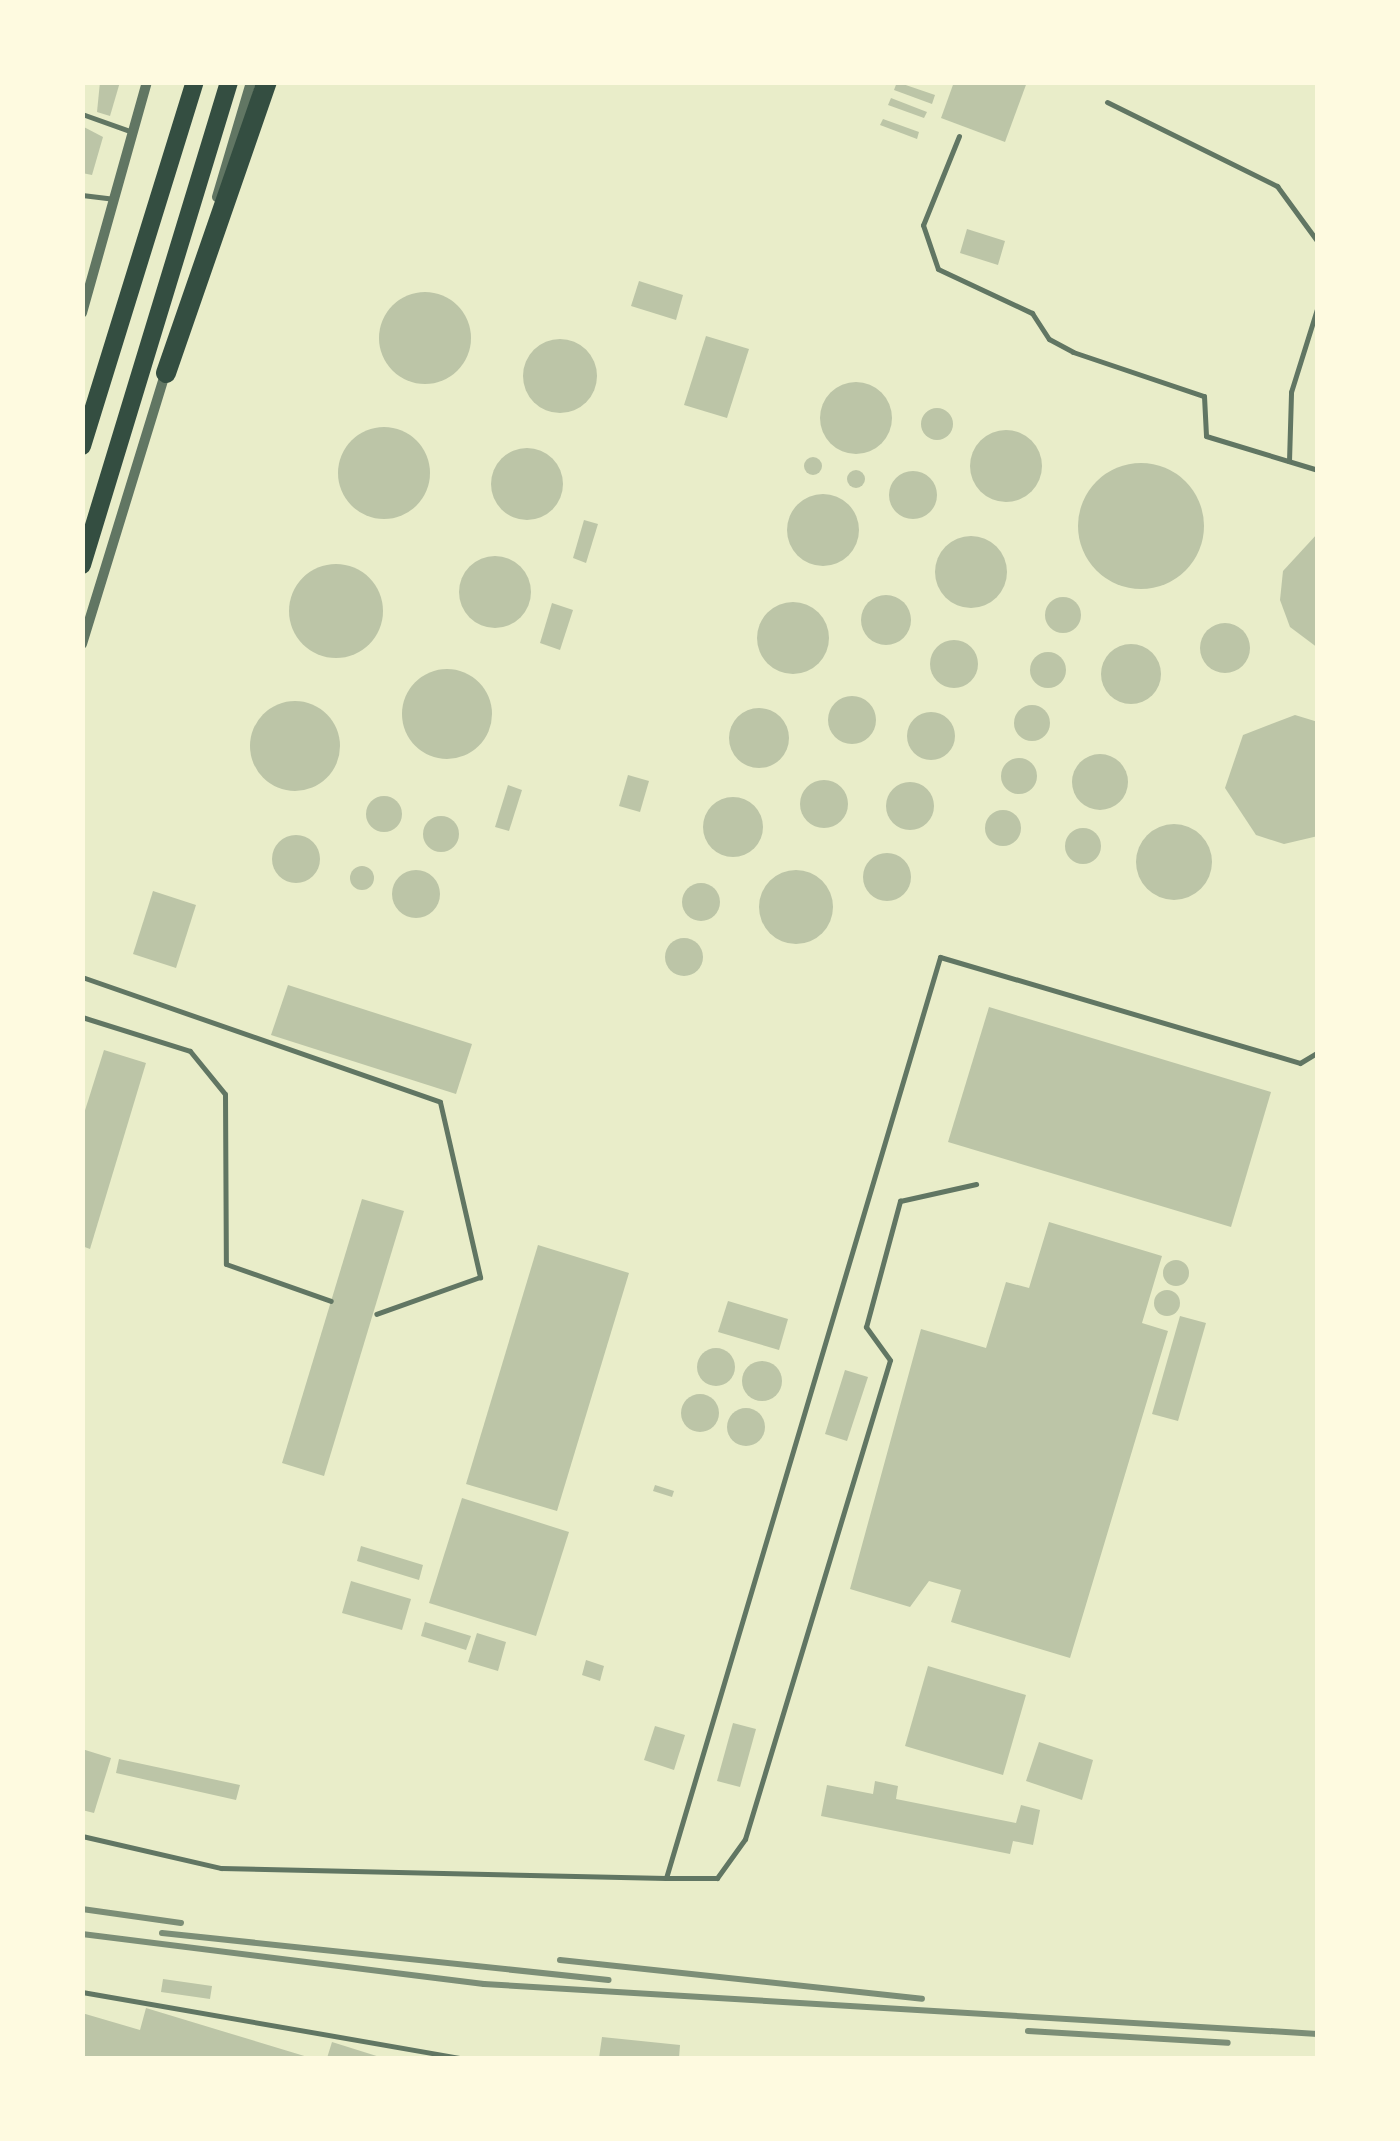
<!DOCTYPE html>
<html>
<head>
<meta charset="utf-8">
<style>
  body { margin:0 }
  #map { position:relative; width:1400px; height:2141px; overflow:hidden; background:#e9edc9; font-family:Lato,sans-serif }
  div>[style] { position:absolute }
  [style*='--x'] { left:calc(var(--x)*1px); top:calc(var(--y)*1px); width:calc(var(--w)*1px); rotate:calc(var(--a)*1deg) }
  .building>* { inset:0; background:#bcc5a7 }
  .round { border-radius:50% }
  .service>* { height:5px; margin:-2.5px; padding:0 2.5px; transform-origin:2.5px; border-radius:2.5px; background:#617663 }
  .minor>* { height:10px; margin:-5px; padding:0 5px; transform-origin:5px; border-radius:5px; background:#617663 }
  .primary>* { height:18px; margin:-9px; padding:0 9px; transform-origin:9px; border-radius:9px; background:#344e41 }
  .motorway>* { height:20px; margin:-10px; padding:0 10px; transform-origin:10px; border-radius:10px; background:#344e41 }
  .rail>* { height:6px; margin:-3px; padding:0 3px; transform-origin:3px; border-radius:3px; background:#7c8e77 }
  span { translate:-50% -50%; white-space:nowrap; text-align:center; line-height:1.15; -webkit-text-stroke:8px #fefae0; paint-order:stroke }
  .frame { position:absolute; inset:0; border:85px solid #fefae0; pointer-events:none }
</style>
</head>
<body>
<div id="map">
  <div class="building">
    <i style="clip-path:polygon(100px 82px,120px 82px,110px 116px,97px 112px)"></i>
    <i style="clip-path:polygon(897px 82px,935px 95px,932px 104px,894px 90px)"></i>
    <i style="clip-path:polygon(954px 82px,1027px 82px,1005px 142px,941px 118px)"></i>
    <i style="clip-path:polygon(891px 98px,927px 112px,924px 118px,888px 105px)"></i>
    <i style="clip-path:polygon(883px 119px,919px 132px,917px 139px,880px 125px)"></i>
    <i style="clip-path:polygon(82px 126px,103px 137px,92px 175px,82px 173px)"></i>
    <i style="clip-path:polygon(967px 229px,1005px 241px,998px 265px,960px 253px)"></i>
    <i style="clip-path:polygon(639px 281px,683px 295px,676px 320px,631px 306px)"></i>
    <i class="round" style="left:379px;top:292px;width:92px;height:92px"></i>
    <i style="clip-path:polygon(706px 336px,749px 349px,727px 418px,684px 405px)"></i>
    <i class="round" style="left:523px;top:339px;width:74px;height:74px"></i>
    <i class="round" style="left:820px;top:382px;width:72px;height:72px"></i>
    <i class="round" style="left:921px;top:408px;width:32px;height:32px"></i>
    <i class="round" style="left:338px;top:427px;width:92px;height:92px"></i>
    <i class="round" style="left:970px;top:430px;width:72px;height:72px"></i>
    <i class="round" style="left:491px;top:448px;width:72px;height:72px"></i>
    <i class="round" style="left:804px;top:457px;width:18px;height:18px"></i>
    <i class="round" style="left:1078px;top:463px;width:126px;height:126px"></i>
    <i class="round" style="left:847px;top:470px;width:18px;height:18px"></i>
    <i class="round" style="left:889px;top:471px;width:48px;height:48px"></i>
    <i class="round" style="left:787px;top:494px;width:72px;height:72px"></i>
    <i style="clip-path:polygon(584px 520px,598px 524px,586px 563px,573px 558px)"></i>
    <i style="clip-path:polygon(1318px 533px,1318px 648px,1290px 627px,1280px 600px,1283px 571px)"></i>
    <i class="round" style="left:935px;top:536px;width:72px;height:72px"></i>
    <i class="round" style="left:459px;top:556px;width:72px;height:72px"></i>
    <i class="round" style="left:289px;top:564px;width:94px;height:94px"></i>
    <i class="round" style="left:861px;top:595px;width:50px;height:50px"></i>
    <i class="round" style="left:1045px;top:597px;width:36px;height:36px"></i>
    <i class="round" style="left:757px;top:602px;width:72px;height:72px"></i>
    <i style="clip-path:polygon(552px 603px,573px 610px,560px 650px,540px 643px)"></i>
    <i class="round" style="left:1200px;top:623px;width:50px;height:50px"></i>
    <i class="round" style="left:930px;top:640px;width:48px;height:48px"></i>
    <i class="round" style="left:1101px;top:644px;width:60px;height:60px"></i>
    <i class="round" style="left:1030px;top:652px;width:36px;height:36px"></i>
    <i class="round" style="left:402px;top:669px;width:90px;height:90px"></i>
    <i class="round" style="left:828px;top:696px;width:48px;height:48px"></i>
    <i class="round" style="left:250px;top:701px;width:90px;height:90px"></i>
    <i class="round" style="left:1014px;top:705px;width:36px;height:36px"></i>
    <i class="round" style="left:729px;top:708px;width:60px;height:60px"></i>
    <i class="round" style="left:907px;top:712px;width:48px;height:48px"></i>
    <i style="clip-path:polygon(1295px 715px,1318px 722px,1318px 836px,1284px 844px,1256px 835px,1225px 788px,1243px 735px)"></i>
    <i class="round" style="left:1072px;top:754px;width:56px;height:56px"></i>
    <i class="round" style="left:1001px;top:758px;width:36px;height:36px"></i>
    <i style="clip-path:polygon(628px 775px,649px 781px,640px 812px,619px 806px)"></i>
    <i class="round" style="left:800px;top:780px;width:48px;height:48px"></i>
    <i class="round" style="left:886px;top:782px;width:48px;height:48px"></i>
    <i style="clip-path:polygon(508px 785px,522px 790px,509px 831px,495px 827px)"></i>
    <i class="round" style="left:366px;top:796px;width:36px;height:36px"></i>
    <i class="round" style="left:703px;top:797px;width:60px;height:60px"></i>
    <i class="round" style="left:985px;top:810px;width:36px;height:36px"></i>
    <i class="round" style="left:423px;top:816px;width:36px;height:36px"></i>
    <i class="round" style="left:1136px;top:824px;width:76px;height:76px"></i>
    <i class="round" style="left:1065px;top:828px;width:36px;height:36px"></i>
    <i class="round" style="left:272px;top:835px;width:48px;height:48px"></i>
    <i class="round" style="left:863px;top:853px;width:48px;height:48px"></i>
    <i class="round" style="left:350px;top:866px;width:24px;height:24px"></i>
    <i class="round" style="left:392px;top:870px;width:48px;height:48px"></i>
    <i class="round" style="left:759px;top:870px;width:74px;height:74px"></i>
    <i class="round" style="left:682px;top:883px;width:38px;height:38px"></i>
    <i style="clip-path:polygon(153px 891px,196px 905px,176px 968px,133px 954px)"></i>
    <i class="round" style="left:665px;top:938px;width:38px;height:38px"></i>
    <i style="clip-path:polygon(288px 985px,472px 1044px,456px 1094px,271px 1035px)"></i>
    <i style="clip-path:polygon(989px 1007px,1271px 1092px,1231px 1227px,948px 1142px)"></i>
    <i style="clip-path:polygon(104px 1050px,146px 1063px,90px 1249px,82px 1246px,82px 1120px)"></i>
    <i style="clip-path:polygon(362px 1199px,404px 1211px,324px 1476px,282px 1463px)"></i>
    <i style="clip-path:polygon(1049px 1222px,1162px 1256px,1142px 1323px,1168px 1331px,1070px 1658px,951px 1622px,961px 1590px,929px 1581px,910px 1607px,850px 1589px,921px 1329px,986px 1348px,1006px 1282px,1029px 1288px)"></i>
    <i style="clip-path:polygon(538px 1245px,629px 1273px,557px 1511px,466px 1484px)"></i>
    <i class="round" style="left:1163px;top:1260px;width:26px;height:26px"></i>
    <i class="round" style="left:1154px;top:1290px;width:26px;height:26px"></i>
    <i style="clip-path:polygon(728px 1301px,788px 1319px,779px 1350px,718px 1332px)"></i>
    <i style="clip-path:polygon(1180px 1316px,1206px 1323px,1178px 1421px,1152px 1414px)"></i>
    <i class="round" style="left:697px;top:1348px;width:38px;height:38px"></i>
    <i class="round" style="left:742px;top:1361px;width:40px;height:40px"></i>
    <i style="clip-path:polygon(845px 1370px,868px 1377px,847px 1441px,825px 1434px)"></i>
    <i class="round" style="left:681px;top:1394px;width:38px;height:38px"></i>
    <i class="round" style="left:727px;top:1408px;width:38px;height:38px"></i>
    <i style="clip-path:polygon(655px 1485px,674px 1491px,672px 1497px,653px 1491px)"></i>
    <i style="clip-path:polygon(462px 1498px,569px 1532px,536px 1636px,429px 1603px)"></i>
    <i style="clip-path:polygon(361px 1546px,423px 1565px,419px 1580px,357px 1561px)"></i>
    <i style="clip-path:polygon(351px 1581px,411px 1599px,402px 1630px,342px 1613px)"></i>
    <i style="clip-path:polygon(425px 1622px,471px 1636px,466px 1650px,421px 1636px)"></i>
    <i style="clip-path:polygon(477px 1633px,506px 1642px,498px 1671px,468px 1662px)"></i>
    <i style="clip-path:polygon(586px 1660px,604px 1666px,600px 1681px,582px 1675px)"></i>
    <i style="clip-path:polygon(928px 1666px,1026px 1695px,1003px 1775px,905px 1746px)"></i>
    <i style="clip-path:polygon(733px 1723px,756px 1729px,740px 1787px,717px 1781px)"></i>
    <i style="clip-path:polygon(655px 1726px,685px 1735px,674px 1770px,644px 1760px)"></i>
    <i style="clip-path:polygon(1039px 1742px,1093px 1760px,1082px 1800px,1026px 1781px)"></i>
    <i style="clip-path:polygon(82px 1749px,111px 1758px,94px 1813px,82px 1810px)"></i>
    <i style="clip-path:polygon(119px 1759px,240px 1785px,236px 1800px,116px 1773px)"></i>
    <i style="clip-path:polygon(875px 1781px,898px 1786px,896px 1799px,1016px 1823px,1021px 1805px,1040px 1810px,1033px 1845px,1013px 1841px,1010px 1854px,821px 1816px,827px 1785px,873px 1794px)"></i>
    <i style="clip-path:polygon(163px 1979px,212px 1986px,210px 1999px,161px 1992px)"></i>
    <i style="clip-path:polygon(146px 2008px,311px 2058px,82px 2058px,82px 2013px,140px 2030px)"></i>
    <i style="clip-path:polygon(602px 2037px,680px 2045px,679px 2058px,599px 2058px)"></i>
    <i style="clip-path:polygon(332px 2042px,383px 2058px,327px 2058px)"></i>
  </div>
  <div class="service">
    <i style="--x:1107;--y:102;--w:190;--a:26.3"></i>
    <i style="--x:1277;--y:186;--w:69;--a:53.8"></i>
    <i style="--x:82;--y:114;--w:51;--a:19.5"></i>
    <i style="--x:959;--y:136;--w:96;--a:112"></i>
    <i style="--x:923;--y:225;--w:46;--a:71.2"></i>
    <i style="--x:938;--y:269;--w:104;--a:25.1"></i>
    <i style="--x:1032;--y:313;--w:31;--a:57"></i>
    <i style="--x:1049;--y:339;--w:27;--a:28"></i>
    <i style="--x:1073;--y:352;--w:138;--a:18.6"></i>
    <i style="--x:1204;--y:396;--w:40;--a:87.1"></i>
    <i style="--x:1206;--y:436;--w:117;--a:16.9"></i>
    <i style="--x:82;--y:195;--w:31;--a:7"></i>
    <i style="--x:1289;--y:461;--w:69;--a:-88.3"></i>
    <i style="--x:1291;--y:392;--w:90;--a:-72.6"></i>
    <i style="--x:82;--y:977;--w:379;--a:19.2"></i>
    <i style="--x:440;--y:1102;--w:180;--a:77.1"></i>
    <i style="--x:480;--y:1277;--w:110;--a:160.4"></i>
    <i style="--x:82;--y:1017;--w:113;--a:17.5"></i>
    <i style="--x:190;--y:1051;--w:55;--a:50.9"></i>
    <i style="--x:225;--y:1094;--w:170;--a:89.7"></i>
    <i style="--x:226;--y:1264;--w:111;--a:19.4"></i>
    <i style="--x:82;--y:1836;--w:143;--a:13"></i>
    <i style="--x:221;--y:1868;--w:445;--a:1.3"></i>
    <i style="--x:666;--y:1878;--w:961;--a:-73.43"></i>
    <i style="--x:940;--y:957;--w:375;--a:16.4"></i>
    <i style="--x:1300;--y:1063;--w:21;--a:-31"></i>
    <i style="--x:666;--y:1878;--w:51;--a:0"></i>
    <i style="--x:717;--y:1878;--w:48;--a:-54.3"></i>
    <i style="--x:745;--y:1839;--w:500;--a:-73.16"></i>
    <i style="--x:890;--y:1360;--w:41;--a:-126"></i>
    <i style="--x:866;--y:1327;--w:131;--a:-74.9"></i>
    <i style="--x:900;--y:1201;--w:78;--a:-12.6"></i>
    <i style="--x:82;--y:1992;--w:383;--a:9.9"></i>
  </div>
  <div class="minor">
    <i style="--x:217;--y:197;--w:120;--a:-73.5"></i>
    <i style="--x:82;--y:313;--w:240;--a:-74.3"></i>
    <i style="--x:82;--y:644;--w:286;--a:-72.9"></i>
  </div>
  <div class="primary">
    <i style="--x:82;--y:446;--w:381;--a:-72.8"></i>
    <i style="--x:82;--y:565;--w:505;--a:-73.07"></i>
  </div>
  <div class="motorway">
    <i style="--x:166;--y:373;--w:308;--a:-70.9"></i>
  </div>
  <div class="rail">
    <i style="--x:82;--y:1909;--w:100;--a:8"></i>
    <i style="--x:162;--y:1933;--w:449;--a:6"></i>
    <i style="--x:82;--y:1934;--w:405;--a:7.1"></i>
    <i style="--x:484;--y:1984;--w:835;--a:3.43"></i>
    <i style="--x:560;--y:1960;--w:364;--a:6.1"></i>
    <i style="--x:1028;--y:2031;--w:200;--a:3.4"></i>
  </div>
  <div class="frame"></div>
</div>
</body>
</html>
